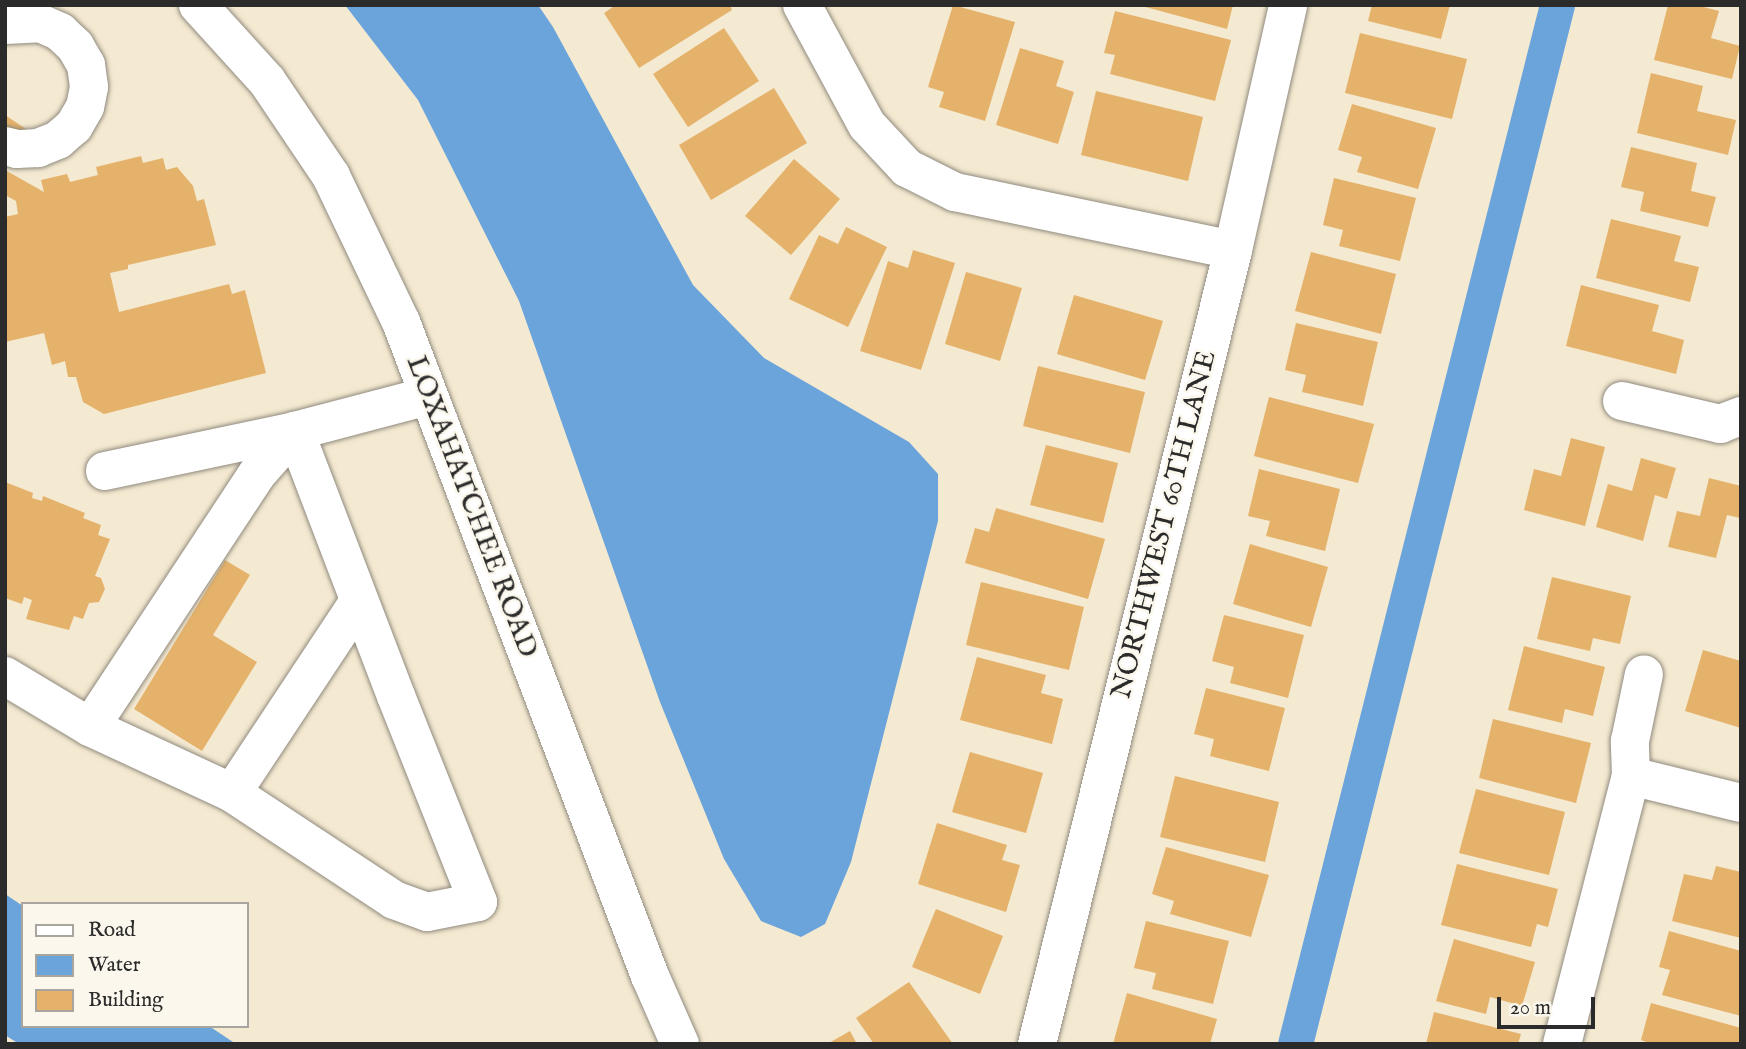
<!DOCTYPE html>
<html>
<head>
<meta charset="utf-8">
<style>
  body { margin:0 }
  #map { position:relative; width:1746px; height:1049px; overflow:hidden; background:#f4e9d1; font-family:"IM FELL English",serif }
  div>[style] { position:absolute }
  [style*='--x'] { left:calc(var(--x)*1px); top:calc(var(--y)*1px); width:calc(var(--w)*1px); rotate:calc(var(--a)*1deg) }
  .water>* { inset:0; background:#6ba4da }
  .canal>* { height:35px; margin:-17.5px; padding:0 17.5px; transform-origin:17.5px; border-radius:17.5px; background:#6ba4da }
  .building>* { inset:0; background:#e5b26b }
  .roads { filter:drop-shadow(0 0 2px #908a7e) drop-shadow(0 0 2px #908a7e) }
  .minor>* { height:38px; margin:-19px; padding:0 19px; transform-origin:19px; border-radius:19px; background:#fff }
  .major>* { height:38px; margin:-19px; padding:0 19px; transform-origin:19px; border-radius:19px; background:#fff }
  span { translate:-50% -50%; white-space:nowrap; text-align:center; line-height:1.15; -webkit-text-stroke:5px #fbf7ec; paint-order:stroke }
  .street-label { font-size:28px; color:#2b2b2b }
  .frame { position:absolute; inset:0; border:7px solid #2b2b2b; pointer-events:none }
  .legend { position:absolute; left:21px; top:902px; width:228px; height:126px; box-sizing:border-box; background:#fbf7ec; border:2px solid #a8a59f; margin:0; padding:9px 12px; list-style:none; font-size:21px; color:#2b2b2b }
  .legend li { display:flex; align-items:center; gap:14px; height:35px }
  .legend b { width:35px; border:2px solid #a8a59f }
  .scale { position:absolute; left:1497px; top:997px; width:98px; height:32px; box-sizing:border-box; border:4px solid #2b2b2b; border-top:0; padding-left:9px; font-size:21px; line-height:24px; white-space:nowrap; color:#2b2b2b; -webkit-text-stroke:5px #fbf7ec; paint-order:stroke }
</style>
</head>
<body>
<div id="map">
  <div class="water">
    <i style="clip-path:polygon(345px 5px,538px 5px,553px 27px,693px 285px,764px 358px,909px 442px,938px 474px,938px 521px,851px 862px,825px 924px,801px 937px,761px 921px,724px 859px,660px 702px,519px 301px,418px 100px)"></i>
    <i style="clip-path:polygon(5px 894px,23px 906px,23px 1026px,209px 1026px,236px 1044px,19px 1044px,5px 1035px)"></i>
  </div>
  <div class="canal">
    <i style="--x:1295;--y:1044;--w:1072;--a:-75.85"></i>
  </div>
  <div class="building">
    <i style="clip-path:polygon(616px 5px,730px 5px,732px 10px,639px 68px,604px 13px)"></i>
    <i style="clip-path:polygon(953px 5px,1015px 22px,985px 121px,939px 107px,944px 92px,928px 87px)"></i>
    <i style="clip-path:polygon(1138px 5px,1233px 5px,1227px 29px)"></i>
    <i style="clip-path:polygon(1372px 5px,1450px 5px,1441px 39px,1368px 21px)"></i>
    <i style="clip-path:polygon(1668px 5px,1696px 5px,1719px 11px,1711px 38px,1740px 46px,1732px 79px,1654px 60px)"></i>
    <i style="clip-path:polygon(1115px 11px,1231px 40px,1215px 101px,1110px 74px,1115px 55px,1104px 53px)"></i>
    <i style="clip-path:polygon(724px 28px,759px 81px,688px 127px,653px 74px)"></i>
    <i style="clip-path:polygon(1360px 33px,1467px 59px,1452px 119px,1345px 93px)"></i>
    <i style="clip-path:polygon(1020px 48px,1064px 61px,1056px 86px,1074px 92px,1058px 144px,996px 125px)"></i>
    <i style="clip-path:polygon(1651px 73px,1703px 86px,1697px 111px,1736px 120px,1728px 155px,1637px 133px)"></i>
    <i style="clip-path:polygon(774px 88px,807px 143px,711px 200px,679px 145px)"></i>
    <i style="clip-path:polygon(1096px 91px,1203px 117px,1188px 181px,1081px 155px)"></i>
    <i style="clip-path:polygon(1352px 104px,1436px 128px,1418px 189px,1357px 172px,1362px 157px,1338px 150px)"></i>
    <i style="clip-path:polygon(5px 115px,26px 129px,5px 166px)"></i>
    <i style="clip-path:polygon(1631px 147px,1697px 163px,1691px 191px,1716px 197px,1708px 227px,1640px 211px,1644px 192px,1621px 187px)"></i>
    <i style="clip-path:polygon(141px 156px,143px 163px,163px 158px,166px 170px,177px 167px,193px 186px,197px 201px,204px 199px,216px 245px,128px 265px,128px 269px,110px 273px,119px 312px,229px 284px,232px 294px,245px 290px,266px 373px,104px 414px,83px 402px,76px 377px,68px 377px,65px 361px,52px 365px,44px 333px,5px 342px,5px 217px,18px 214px,16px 201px,5px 195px,5px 170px,44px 192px,41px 180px,67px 174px,70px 182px,98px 175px,96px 167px)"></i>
    <i style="clip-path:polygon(794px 159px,840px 199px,791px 255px,745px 216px)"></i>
    <i style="clip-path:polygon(1334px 178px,1416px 198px,1400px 261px,1339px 246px,1343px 230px,1323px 225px)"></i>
    <i style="clip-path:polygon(1611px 219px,1681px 236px,1674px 261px,1699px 267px,1690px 302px,1596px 278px)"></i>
    <i style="clip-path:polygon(846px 227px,887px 247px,848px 327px,789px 299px,819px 235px,838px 244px)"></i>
    <i style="clip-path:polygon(913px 250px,955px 263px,921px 370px,860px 351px,888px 261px,908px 268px)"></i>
    <i style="clip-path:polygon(1311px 252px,1396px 274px,1381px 334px,1295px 311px)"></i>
    <i style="clip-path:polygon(966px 272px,1022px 288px,1000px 361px,945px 344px)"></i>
    <i style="clip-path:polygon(1581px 285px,1659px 305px,1652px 331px,1684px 340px,1676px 374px,1566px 346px)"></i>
    <i style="clip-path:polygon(1074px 295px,1163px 321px,1145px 380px,1057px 354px)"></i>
    <i style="clip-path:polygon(1296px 323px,1378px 342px,1363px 406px,1302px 392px,1306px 375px,1285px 370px)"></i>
    <i style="clip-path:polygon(1038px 366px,1145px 392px,1130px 453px,1023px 426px)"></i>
    <i style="clip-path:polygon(1269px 397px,1374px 424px,1358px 483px,1254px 456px)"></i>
    <i style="clip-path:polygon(1571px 438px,1605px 447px,1585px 526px,1524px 510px,1534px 469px,1561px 476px)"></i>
    <i style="clip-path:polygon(1046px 445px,1118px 463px,1103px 523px,1030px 505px)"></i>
    <i style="clip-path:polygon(1641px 458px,1676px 468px,1667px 499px,1655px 495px,1643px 541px,1596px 527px,1608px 484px,1632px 491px)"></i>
    <i style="clip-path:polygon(1259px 469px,1340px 489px,1325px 551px,1266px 536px,1270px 521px,1248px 516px)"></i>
    <i style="clip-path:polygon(1709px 478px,1741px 486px,1740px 518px,1727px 515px,1716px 558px,1668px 547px,1677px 511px,1700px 516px)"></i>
    <i style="clip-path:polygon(5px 482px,33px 493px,32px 498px,42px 501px,43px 496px,85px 513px,83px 518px,101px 525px,98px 535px,110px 539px,95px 576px,101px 578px,105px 589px,99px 602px,89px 603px,83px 619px,74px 616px,69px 630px,26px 619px,32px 600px,24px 597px,22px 604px,5px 598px)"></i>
    <i style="clip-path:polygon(996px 508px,1105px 539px,1088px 599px,965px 563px,975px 528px,989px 532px)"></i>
    <i style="clip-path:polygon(1250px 544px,1328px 567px,1311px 627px,1233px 604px)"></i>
    <i style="clip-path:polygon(225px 560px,250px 575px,213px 635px,257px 662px,202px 751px,134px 709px)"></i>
    <i style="clip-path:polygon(1552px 577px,1631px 596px,1620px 644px,1593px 638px,1590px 651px,1537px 639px)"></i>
    <i style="clip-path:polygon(981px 582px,1084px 607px,1069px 670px,966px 645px)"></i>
    <i style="clip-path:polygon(1224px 615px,1304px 635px,1288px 698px,1230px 683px,1234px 667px,1212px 661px)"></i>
    <i style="clip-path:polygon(1524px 646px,1605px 667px,1593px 716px,1565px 709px,1562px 723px,1508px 710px)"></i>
    <i style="clip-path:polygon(1703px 650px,1741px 661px,1741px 728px,1685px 711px)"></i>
    <i style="clip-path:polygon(977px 657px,1046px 675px,1041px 693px,1063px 699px,1052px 744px,960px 720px)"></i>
    <i style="clip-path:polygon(1206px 688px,1285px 708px,1269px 771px,1210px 756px,1214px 739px,1194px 734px)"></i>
    <i style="clip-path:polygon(1493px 719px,1591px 743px,1576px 803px,1479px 778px)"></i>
    <i style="clip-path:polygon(970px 752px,1043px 773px,1026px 833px,952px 812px)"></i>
    <i style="clip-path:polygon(1175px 776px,1279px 802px,1265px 862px,1160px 837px)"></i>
    <i style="clip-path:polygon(1476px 789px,1565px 812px,1549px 875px,1459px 853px)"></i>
    <i style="clip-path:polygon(937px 823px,1007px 845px,1002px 860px,1020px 865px,1006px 912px,918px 884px)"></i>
    <i style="clip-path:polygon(1166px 847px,1269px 875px,1251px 937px,1170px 914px,1174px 901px,1152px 894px)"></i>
    <i style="clip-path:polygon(1457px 864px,1558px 889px,1548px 927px,1537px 924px,1531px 947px,1441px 925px)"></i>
    <i style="clip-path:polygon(1716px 866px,1741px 872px,1741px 938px,1672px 921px,1684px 874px,1712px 880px)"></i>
    <i style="clip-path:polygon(936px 909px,1003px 936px,980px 994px,912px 967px)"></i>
    <i style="clip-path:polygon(1146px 921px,1229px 941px,1213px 1004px,1152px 989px,1156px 973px,1134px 968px)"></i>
    <i style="clip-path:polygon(1669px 931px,1741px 951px,1741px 1016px,1662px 995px,1670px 970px,1659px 967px)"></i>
    <i style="clip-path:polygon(1454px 939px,1535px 962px,1522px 1006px,1490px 997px,1486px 1014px,1436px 1001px)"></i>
    <i style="clip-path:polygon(909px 982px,953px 1044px,874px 1044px,856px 1018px)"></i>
    <i style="clip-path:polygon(1127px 993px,1217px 1019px,1210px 1044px,1113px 1044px)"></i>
    <i style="clip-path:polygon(1651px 1003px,1741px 1028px,1741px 1044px,1651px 1044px,1641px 1040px)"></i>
    <i style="clip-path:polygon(1434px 1012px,1521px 1034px,1518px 1044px,1426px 1044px)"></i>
    <i style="clip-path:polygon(850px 1031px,857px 1044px,827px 1044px)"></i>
  </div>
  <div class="roads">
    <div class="minor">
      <i style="--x:802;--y:5;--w:136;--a:61.6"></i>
      <i style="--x:867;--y:125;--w:59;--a:47.1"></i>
      <i style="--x:907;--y:168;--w:54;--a:26.6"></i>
      <i style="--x:955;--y:192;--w:284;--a:11.8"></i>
      <i style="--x:5;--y:25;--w:35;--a:-3"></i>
      <i style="--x:40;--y:23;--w:22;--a:24"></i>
      <i style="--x:60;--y:32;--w:21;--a:43"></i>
      <i style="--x:75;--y:46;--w:22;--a:60"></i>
      <i style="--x:86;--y:65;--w:22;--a:82"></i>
      <i style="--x:89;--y:87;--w:20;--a:101"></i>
      <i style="--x:85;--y:107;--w:22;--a:120"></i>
      <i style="--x:74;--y:126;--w:21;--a:139"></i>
      <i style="--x:58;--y:140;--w:22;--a:158"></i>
      <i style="--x:38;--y:148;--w:21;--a:177"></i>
      <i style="--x:17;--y:149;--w:12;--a:-166"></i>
      <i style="--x:1622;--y:401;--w:101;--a:13.2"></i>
      <i style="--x:1720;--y:424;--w:22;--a:-21"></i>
      <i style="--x:105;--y:471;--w:194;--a:-11.9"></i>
      <i style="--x:295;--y:431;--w:138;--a:-14.7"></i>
      <i style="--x:5;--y:676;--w:99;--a:31"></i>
      <i style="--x:90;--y:727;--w:157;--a:24.9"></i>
      <i style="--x:232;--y:793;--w:194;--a:33.4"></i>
      <i style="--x:394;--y:900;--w:35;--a:20"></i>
      <i style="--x:427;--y:912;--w:52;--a:-11.1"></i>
      <i style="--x:478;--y:902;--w:222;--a:-111.7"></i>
      <i style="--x:396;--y:696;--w:284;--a:-110.9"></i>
      <i style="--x:295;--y:431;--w:57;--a:131.5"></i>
      <i style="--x:257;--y:474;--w:303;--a:123.4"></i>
      <i style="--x:1631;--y:776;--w:113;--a:13.8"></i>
      <i style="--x:232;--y:793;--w:230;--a:-56.5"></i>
      <i style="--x:1037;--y:1044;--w:818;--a:-76.13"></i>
      <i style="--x:1233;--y:250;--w:251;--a:-77.3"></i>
      <i style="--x:1562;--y:1044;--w:277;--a:-75.6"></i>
      <i style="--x:1631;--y:776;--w:35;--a:-92"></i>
      <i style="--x:1630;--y:741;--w:68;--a:-78.2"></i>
    </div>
    <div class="major">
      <i style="--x:198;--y:5;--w:103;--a:47.8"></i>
      <i style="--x:267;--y:81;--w:115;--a:56"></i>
      <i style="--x:331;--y:176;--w:162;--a:64.4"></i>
      <i style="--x:401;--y:322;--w:700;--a:69.16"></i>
      <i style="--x:650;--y:976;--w:74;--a:66.2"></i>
    </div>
  </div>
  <div class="street-label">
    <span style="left:471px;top:507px;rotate:69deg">LOXAHATCHEE ROAD</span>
    <span style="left:1165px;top:525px;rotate:-76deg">NORTHWEST 60TH LANE</span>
  </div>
  <div class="frame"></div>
  <ul class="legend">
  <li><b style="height:9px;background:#fff"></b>Road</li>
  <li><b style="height:19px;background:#6ba4da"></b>Water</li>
  <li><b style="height:19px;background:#e5b26b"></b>Building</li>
  </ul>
  <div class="scale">20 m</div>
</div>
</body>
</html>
